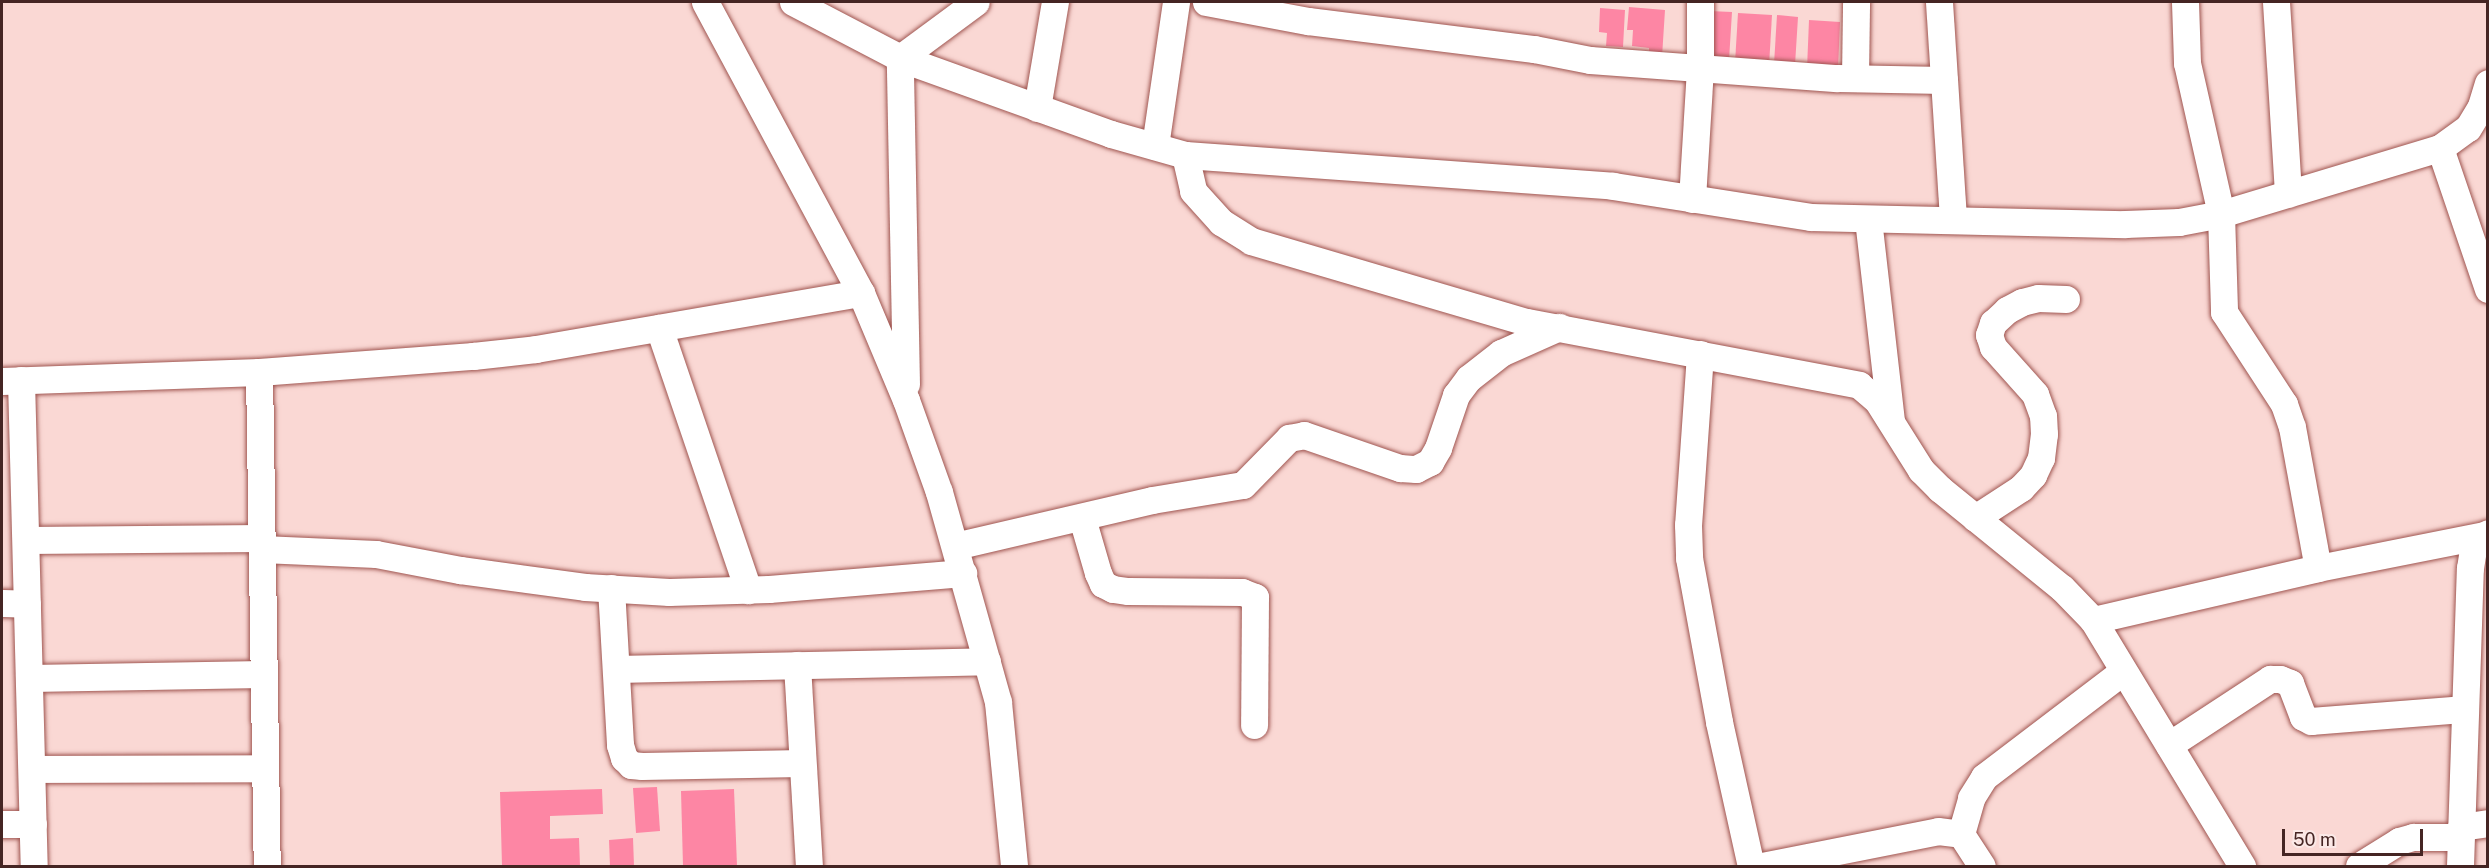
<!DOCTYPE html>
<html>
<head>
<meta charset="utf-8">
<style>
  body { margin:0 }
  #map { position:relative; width:2489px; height:868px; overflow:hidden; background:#fad8d4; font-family:"Public Sans",sans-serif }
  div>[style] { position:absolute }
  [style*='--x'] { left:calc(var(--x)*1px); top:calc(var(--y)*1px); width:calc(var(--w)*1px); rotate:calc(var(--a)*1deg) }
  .building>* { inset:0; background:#fd86a4 }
  .roads { filter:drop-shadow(0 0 2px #9f5550) drop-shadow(0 0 2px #9f5550) }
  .minor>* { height:27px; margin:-13.5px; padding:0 13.5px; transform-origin:13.5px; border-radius:13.5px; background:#fff }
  span { translate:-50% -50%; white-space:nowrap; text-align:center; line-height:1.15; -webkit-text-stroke:5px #fbe9e7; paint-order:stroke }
  .frame { position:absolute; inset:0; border:3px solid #452523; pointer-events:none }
  .scale { position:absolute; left:2282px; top:829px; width:141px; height:27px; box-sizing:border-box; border:3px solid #452523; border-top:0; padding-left:8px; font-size:18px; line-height:21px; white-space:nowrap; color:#452523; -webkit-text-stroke:4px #fbe9e7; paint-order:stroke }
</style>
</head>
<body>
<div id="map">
  <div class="building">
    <i style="clip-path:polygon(1629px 7px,1665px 10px,1662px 57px,1649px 56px,1649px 48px,1632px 46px,1633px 30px,1627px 30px)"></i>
    <i style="clip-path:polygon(1600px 8px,1625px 10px,1623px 47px,1606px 46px,1607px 33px,1599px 32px)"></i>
    <i style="clip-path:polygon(1709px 11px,1732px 12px,1729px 60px,1706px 58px)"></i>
    <i style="clip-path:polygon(1738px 13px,1772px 15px,1769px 66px,1735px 63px)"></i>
    <i style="clip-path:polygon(1777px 15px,1798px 17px,1795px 65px,1774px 64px)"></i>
    <i style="clip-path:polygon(1809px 20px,1840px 22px,1838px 70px,1807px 69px)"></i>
    <i style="clip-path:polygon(657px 787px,660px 831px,636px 833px,633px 788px)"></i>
    <i style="clip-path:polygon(602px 789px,603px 814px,550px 816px,550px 839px,579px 838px,580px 866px,502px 866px,500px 792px)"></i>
    <i style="clip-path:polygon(734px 789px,737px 866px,683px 866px,681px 791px)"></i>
    <i style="clip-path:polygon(633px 838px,634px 866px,610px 866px,609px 840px)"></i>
  </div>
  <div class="roads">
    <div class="minor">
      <i style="--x:705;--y:2;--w:330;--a:61.8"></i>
      <i style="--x:861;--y:293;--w:116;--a:67.2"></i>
      <i style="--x:906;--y:400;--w:98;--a:70.3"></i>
      <i style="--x:939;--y:492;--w:218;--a:74.3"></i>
      <i style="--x:998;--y:702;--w:165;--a:84.4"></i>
      <i style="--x:793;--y:2;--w:121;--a:27.6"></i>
      <i style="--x:900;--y:58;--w:224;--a:19.8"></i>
      <i style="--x:1111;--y:134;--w:77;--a:15.8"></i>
      <i style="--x:1185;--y:155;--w:429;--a:4.1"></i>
      <i style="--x:1613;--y:186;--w:199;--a:8.9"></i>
      <i style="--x:1810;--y:217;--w:315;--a:1.3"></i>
      <i style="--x:2125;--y:224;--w:54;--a:-2.1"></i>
      <i style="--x:2179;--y:222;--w:43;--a:-10.8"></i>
      <i style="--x:2221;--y:214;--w:229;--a:-16.8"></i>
      <i style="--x:2440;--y:148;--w:149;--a:71.2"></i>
      <i style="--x:1206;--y:2;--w:104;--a:10.6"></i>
      <i style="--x:1308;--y:21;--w:228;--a:7.1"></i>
      <i style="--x:1534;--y:49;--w:57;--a:11.1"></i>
      <i style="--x:1590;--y:60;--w:248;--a:4.2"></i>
      <i style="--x:1837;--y:78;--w:107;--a:1.1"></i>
      <i style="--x:1939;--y:2;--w:218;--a:86.3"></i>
      <i style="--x:2185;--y:2;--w:61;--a:88.1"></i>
      <i style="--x:2187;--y:63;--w:155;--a:77.3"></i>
      <i style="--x:2221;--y:214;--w:98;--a:88.2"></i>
      <i style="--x:2224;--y:312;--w:110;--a:56.9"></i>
      <i style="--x:2284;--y:404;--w:24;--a:71"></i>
      <i style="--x:2292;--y:427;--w:143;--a:79.6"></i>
      <i style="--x:2276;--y:2;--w:192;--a:86.4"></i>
      <i style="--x:1855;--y:78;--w:76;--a:-89.2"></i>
      <i style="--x:1037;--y:108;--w:108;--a:-80.4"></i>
      <i style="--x:1155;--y:146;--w:146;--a:-81.7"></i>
      <i style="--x:2440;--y:148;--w:34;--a:-36"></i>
      <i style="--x:2468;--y:128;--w:26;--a:-59"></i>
      <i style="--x:2481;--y:106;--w:24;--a:-73"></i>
      <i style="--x:1185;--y:155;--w:37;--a:77"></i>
      <i style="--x:1193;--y:191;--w:42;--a:47.9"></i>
      <i style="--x:1221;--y:222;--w:36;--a:32"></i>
      <i style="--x:1251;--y:241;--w:288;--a:16.4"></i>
      <i style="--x:1527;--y:322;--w:338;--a:10.7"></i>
      <i style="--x:1859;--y:385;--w:23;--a:40"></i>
      <i style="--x:1877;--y:400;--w:83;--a:57.8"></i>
      <i style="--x:1921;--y:470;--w:27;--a:45"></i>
      <i style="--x:1940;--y:489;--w:157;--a:39.1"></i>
      <i style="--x:2062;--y:588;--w:45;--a:45.9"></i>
      <i style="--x:2093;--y:620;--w:288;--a:58.8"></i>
      <i style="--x:1692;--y:199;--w:132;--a:-86.5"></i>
      <i style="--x:1700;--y:67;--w:65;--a:-90"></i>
      <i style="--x:1868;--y:219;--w:202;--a:83.5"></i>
      <i style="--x:659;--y:328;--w:277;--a:71.2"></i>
      <i style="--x:1700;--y:354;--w:171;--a:94"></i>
      <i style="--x:1688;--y:525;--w:33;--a:88"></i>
      <i style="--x:1689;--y:558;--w:167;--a:79.6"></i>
      <i style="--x:1719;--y:722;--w:148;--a:77.5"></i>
      <i style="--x:259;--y:372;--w:494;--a:89.1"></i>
      <i style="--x:21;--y:380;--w:486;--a:88.5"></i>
      <i style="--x:2;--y:381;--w:257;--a:-2"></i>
      <i style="--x:259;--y:372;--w:215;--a:-4.3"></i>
      <i style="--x:473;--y:356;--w:63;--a:-6.3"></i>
      <i style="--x:536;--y:349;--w:330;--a:-9.8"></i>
      <i style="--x:906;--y:384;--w:326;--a:-91.1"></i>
      <i style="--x:900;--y:58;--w:94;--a:-36.4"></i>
      <i style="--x:1082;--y:518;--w:57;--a:73.8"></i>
      <i style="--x:1098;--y:573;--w:12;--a:66"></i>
      <i style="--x:1103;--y:584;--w:11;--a:27"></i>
      <i style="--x:1113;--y:589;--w:15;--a:8"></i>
      <i style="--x:1128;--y:591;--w:114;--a:0.5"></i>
      <i style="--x:1242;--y:592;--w:14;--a:21"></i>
      <i style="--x:1255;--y:597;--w:128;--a:90.4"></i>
      <i style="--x:1975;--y:518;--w:55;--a:-33.1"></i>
      <i style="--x:2021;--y:488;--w:18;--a:-47"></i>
      <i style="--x:2033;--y:475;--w:19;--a:-65"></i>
      <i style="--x:2041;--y:458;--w:24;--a:-83"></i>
      <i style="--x:2044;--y:434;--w:18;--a:-93"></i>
      <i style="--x:2043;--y:416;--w:23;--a:-110"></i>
      <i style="--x:2035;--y:394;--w:63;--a:-131.8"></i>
      <i style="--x:1993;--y:347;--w:13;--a:-108"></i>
      <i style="--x:1989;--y:335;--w:13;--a:-72"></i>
      <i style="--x:1993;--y:323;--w:19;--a:-43"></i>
      <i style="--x:2007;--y:310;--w:17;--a:-28"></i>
      <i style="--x:2022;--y:302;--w:16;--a:-14"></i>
      <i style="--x:2038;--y:298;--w:28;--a:2"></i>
      <i style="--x:26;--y:540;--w:236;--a:-0.5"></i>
      <i style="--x:955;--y:546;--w:202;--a:-13.1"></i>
      <i style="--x:1152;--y:500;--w:92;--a:-9.4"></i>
      <i style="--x:1243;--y:485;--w:66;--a:-45.6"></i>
      <i style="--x:1289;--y:438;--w:15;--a:-11"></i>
      <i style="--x:1304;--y:435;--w:102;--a:19"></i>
      <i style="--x:1400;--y:468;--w:16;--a:4"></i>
      <i style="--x:1416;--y:469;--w:16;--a:-27"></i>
      <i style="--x:1430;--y:462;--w:16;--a:-60"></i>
      <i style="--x:1438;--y:448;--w:56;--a:-71.2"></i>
      <i style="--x:1456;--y:395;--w:21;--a:-53"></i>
      <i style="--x:1469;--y:378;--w:41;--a:-38"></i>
      <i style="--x:1501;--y:353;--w:64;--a:-24.1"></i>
      <i style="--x:262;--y:549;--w:114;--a:2.5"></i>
      <i style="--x:376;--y:554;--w:86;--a:10.8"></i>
      <i style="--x:460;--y:570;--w:126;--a:7.7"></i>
      <i style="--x:585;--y:587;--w:84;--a:3.4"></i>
      <i style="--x:669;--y:592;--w:100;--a:-1.7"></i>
      <i style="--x:769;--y:589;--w:195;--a:-4.7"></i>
      <i style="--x:611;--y:588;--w:157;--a:86.7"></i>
      <i style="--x:620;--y:745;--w:14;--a:73"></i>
      <i style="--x:624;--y:758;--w:10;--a:45"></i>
      <i style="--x:631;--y:765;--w:11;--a:5"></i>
      <i style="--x:642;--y:766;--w:160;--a:-1.1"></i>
      <i style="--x:2;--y:603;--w:25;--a:2"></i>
      <i style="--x:2093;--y:620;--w:231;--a:-13"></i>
      <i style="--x:2318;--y:568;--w:169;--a:-11.2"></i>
      <i style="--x:797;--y:665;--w:201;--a:86.6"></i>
      <i style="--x:617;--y:669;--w:370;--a:-1.2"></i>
      <i style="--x:29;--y:678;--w:235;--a:-1"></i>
      <i style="--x:2169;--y:745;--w:121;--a:-33.2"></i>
      <i style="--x:2270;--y:679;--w:10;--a:0"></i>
      <i style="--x:2280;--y:679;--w:11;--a:22"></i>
      <i style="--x:2290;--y:683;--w:36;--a:69"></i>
      <i style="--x:2303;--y:717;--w:9;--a:27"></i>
      <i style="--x:2311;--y:721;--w:154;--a:-4.5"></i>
      <i style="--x:32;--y:769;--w:233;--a:-0.2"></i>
      <i style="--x:2;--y:824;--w:31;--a:0"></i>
      <i style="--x:2461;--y:827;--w:27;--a:-8"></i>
      <i style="--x:1961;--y:834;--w:37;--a:-74"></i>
      <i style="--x:1971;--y:798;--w:25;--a:-58"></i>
      <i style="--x:1984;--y:777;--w:173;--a:-37.3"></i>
      <i style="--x:1762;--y:866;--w:179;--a:-11.2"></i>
      <i style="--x:1938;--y:831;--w:23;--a:7"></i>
      <i style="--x:1961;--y:834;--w:38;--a:57"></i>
      <i style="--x:2359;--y:866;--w:47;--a:-32"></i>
      <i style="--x:2399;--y:841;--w:15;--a:-16"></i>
      <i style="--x:2413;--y:837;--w:47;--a:0"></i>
      <i style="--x:2460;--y:866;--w:298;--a:-88.1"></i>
      <i style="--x:2470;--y:568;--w:20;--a:-81"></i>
      <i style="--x:2473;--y:548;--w:21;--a:-45"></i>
    </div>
  </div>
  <div class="frame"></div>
  <div class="scale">50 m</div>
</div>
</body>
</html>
